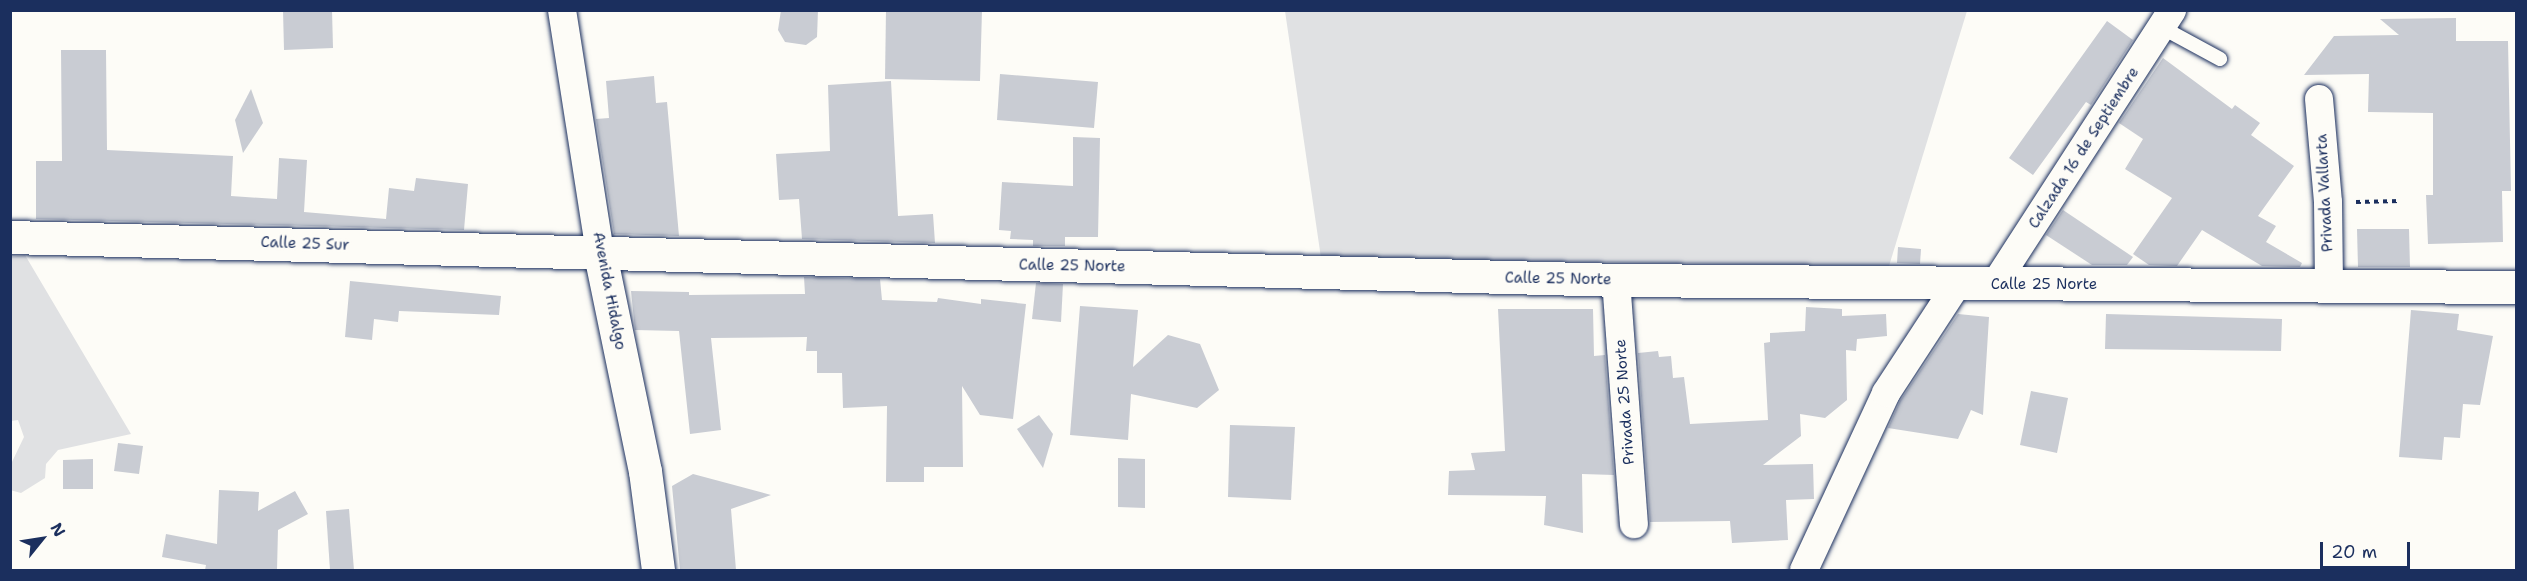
<!DOCTYPE html>
<html>
<head>
<meta charset="utf-8">
<style>
  body { margin:0 }
  #map { position:relative; width:2527px; height:581px; overflow:hidden; background:#fdfcf7; font-family:"Shantell Sans",sans-serif }
  div>[style] { position:absolute }
  [style*='--x'] { left:calc(var(--x)*1px); top:calc(var(--y)*1px); width:calc(var(--w)*1px); rotate:calc(var(--a)*1deg) }
  .green>* { inset:0; background:#e0e1e3 }
  .building>* { inset:0; background:#c9ccd3 }
  .path>* { height:4px; margin-top:-2px; transform-origin:0; background:repeating-linear-gradient(90deg,#1b2f5e 0 4.5px,transparent 0 9px) }
  .roads { filter:drop-shadow(0 0 2px #1b2f5e) drop-shadow(0 0 2px #1b2f5e) }
  .lane>* { height:14px; margin:-7px; padding:0 7px; transform-origin:7px; border-radius:7px; background:#fdfcf7 }
  .street>* { height:28px; margin:-14px; padding:0 14px; transform-origin:14px; border-radius:14px; background:#fdfcf7 }
  .secondary>* { height:33px; margin:-16.5px; padding:0 16.5px; transform-origin:16.5px; border-radius:16.5px; background:#fdfcf7 }
  span { translate:-50% -50%; white-space:nowrap; text-align:center; line-height:1.15; -webkit-text-stroke:5px #fdfcf7; paint-order:stroke }
  .street-label { font-size:15px; color:#1b2f5e }
  .frame { position:absolute; inset:0; border:12px solid #1b2f5e; pointer-events:none }
  .north { position:absolute; left:12px; top:509px; width:60px; height:60px; -webkit-text-stroke:4px #fdfcf7; paint-order:stroke; rotate:60deg; font-size:16px; font-weight:700; line-height:24px; text-align:center; color:#1b2f5e }
  .north::after { content:''; display:block; margin:auto; width:21px; height:27px; background:#1b2f5e; clip-path:polygon(50% 0,100% 100%,50% 72%,0 100%) }
  .scale { position:absolute; left:2320px; top:542px; width:90px; height:27px; box-sizing:border-box; border:3px solid #1b2f5e; border-top:0; padding-left:8px; font-size:18px; line-height:21px; white-space:nowrap; color:#1b2f5e; -webkit-text-stroke:4px #fdfcf7; paint-order:stroke }
</style>
</head>
<body>
<div id="map">
  <div class="green">
    <i style="clip-path:polygon(1285px 11px,1967px 11px,1889px 266px,1321px 258px)"></i>
    <i style="clip-path:polygon(25px 255px,131px 434px,58px 450px,46px 464px,45px 478px,21px 493px,10px 490px,11px 464px,24px 437px,18px 420px,11px 421px,10px 257px)"></i>
  </div>
  <div class="building">
    <i style="clip-path:polygon(283px 10px,332px 10px,333px 48px,284px 50px)"></i>
    <i style="clip-path:polygon(781px 10px,818px 10px,817px 37px,806px 45px,785px 42px,778px 30px)"></i>
    <i style="clip-path:polygon(886px 10px,982px 10px,980px 81px,885px 79px)"></i>
    <i style="clip-path:polygon(2456px 18px,2456px 41px,2508px 41px,2511px 191px,2502px 191px,2503px 242px,2428px 244px,2426px 195px,2433px 195px,2433px 113px,2368px 112px,2369px 74px,2304px 75px,2334px 36px,2399px 35px,2380px 19px)"></i>
    <i style="clip-path:polygon(2107px 21px,2133px 40px,2091px 105px,2086px 102px,2033px 175px,2009px 158px)"></i>
    <i style="clip-path:polygon(61px 50px,106px 50px,107px 150px,233px 156px,231px 196px,277px 199px,279px 158px,307px 160px,304px 212px,386px 219px,389px 188px,414px 191px,416px 178px,468px 184px,464px 230px,36px 219px,36px 161px,62px 161px)"></i>
    <i style="clip-path:polygon(2163px 58px,2232px 109px,2235px 105px,2260px 123px,2251px 135px,2294px 166px,2258px 216px,2276px 226px,2266px 242px,2302px 263px,2300px 267px,2262px 266px,2202px 230px,2177px 266px,2149px 265px,2133px 254px,2172px 198px,2125px 169px,2143px 139px,2119px 123px)"></i>
    <i style="clip-path:polygon(1000px 74px,1098px 82px,1094px 128px,997px 120px)"></i>
    <i style="clip-path:polygon(654px 76px,656px 103px,667px 102px,679px 236px,614px 234px,596px 119px,609px 118px,606px 81px)"></i>
    <i style="clip-path:polygon(891px 81px,898px 216px,933px 214px,935px 243px,802px 239px,799px 199px,779px 200px,776px 154px,830px 151px,828px 85px)"></i>
    <i style="clip-path:polygon(251px 89px,263px 123px,243px 153px,235px 120px)"></i>
    <i style="clip-path:polygon(1073px 137px,1100px 138px,1098px 237px,1065px 237px,1065px 246px,1033px 246px,1033px 240px,1010px 239px,1011px 231px,999px 230px,1002px 182px,1073px 186px)"></i>
    <i style="clip-path:polygon(2063px 210px,2133px 257px,2127px 265px,2092px 265px,2046px 235px)"></i>
    <i style="clip-path:polygon(2357px 229px,2409px 229px,2410px 267px,2358px 267px)"></i>
    <i style="clip-path:polygon(1898px 247px,1921px 249px,1920px 264px,1897px 263px)"></i>
    <i style="clip-path:polygon(804px 277px,880px 279px,882px 300px,937px 302px,938px 298px,981px 304px,981px 299px,1026px 304px,1013px 419px,980px 415px,962px 386px,963px 467px,924px 467px,924px 482px,886px 482px,887px 406px,843px 408px,842px 373px,817px 373px,817px 351px,806px 351px,807px 337px,711px 338px,721px 430px,690px 434px,679px 331px,635px 330px,631px 291px,689px 292px,689px 295px,805px 294px)"></i>
    <i style="clip-path:polygon(350px 281px,501px 296px,499px 315px,399px 311px,398px 322px,374px 319px,372px 340px,345px 337px)"></i>
    <i style="clip-path:polygon(1036px 283px,1063px 284px,1061px 322px,1032px 319px)"></i>
    <i style="clip-path:polygon(1080px 306px,1138px 310px,1133px 367px,1168px 335px,1200px 344px,1219px 390px,1197px 408px,1131px 394px,1128px 440px,1070px 435px)"></i>
    <i style="clip-path:polygon(1806px 307px,1842px 309px,1842px 316px,1886px 314px,1887px 336px,1857px 339px,1856px 351px,1846px 350px,1847px 400px,1825px 418px,1800px 414px,1801px 436px,1763px 465px,1813px 464px,1814px 499px,1786px 500px,1788px 540px,1732px 543px,1730px 521px,1650px 522px,1638px 353px,1658px 351px,1659px 357px,1671px 356px,1673px 378px,1684px 377px,1690px 424px,1768px 420px,1764px 343px,1770px 342px,1770px 333px,1805px 331px)"></i>
    <i style="clip-path:polygon(1498px 309px,1593px 309px,1594px 356px,1605px 355px,1614px 475px,1582px 474px,1583px 533px,1544px 525px,1546px 496px,1448px 495px,1449px 471px,1475px 470px,1471px 453px,1505px 451px)"></i>
    <i style="clip-path:polygon(2411px 310px,2459px 314px,2457px 330px,2493px 336px,2480px 405px,2463px 404px,2460px 438px,2444px 437px,2442px 460px,2399px 457px)"></i>
    <i style="clip-path:polygon(1958px 314px,1989px 317px,1983px 415px,1971px 410px,1958px 439px,1888px 428px,1900px 401px)"></i>
    <i style="clip-path:polygon(2106px 314px,2282px 319px,2281px 351px,2105px 349px)"></i>
    <i style="clip-path:polygon(2031px 391px,2068px 398px,2057px 453px,2020px 445px)"></i>
    <i style="clip-path:polygon(1039px 415px,1053px 434px,1043px 468px,1017px 429px)"></i>
    <i style="clip-path:polygon(1230px 425px,1295px 427px,1291px 500px,1228px 497px)"></i>
    <i style="clip-path:polygon(118px 443px,143px 446px,139px 474px,114px 471px)"></i>
    <i style="clip-path:polygon(1118px 458px,1145px 459px,1145px 508px,1118px 507px)"></i>
    <i style="clip-path:polygon(93px 459px,93px 489px,63px 489px,63px 460px)"></i>
    <i style="clip-path:polygon(693px 474px,771px 495px,731px 509px,736px 570px,680px 570px,672px 486px)"></i>
    <i style="clip-path:polygon(219px 490px,259px 492px,258px 511px,295px 491px,308px 514px,278px 530px,277px 570px,205px 570px,206px 565px,162px 557px,166px 534px,217px 544px)"></i>
    <i style="clip-path:polygon(349px 509px,354px 570px,330px 570px,326px 511px)"></i>
  </div>
  <div class="path">
    <i style="--x:2356;--y:202;--w:45;--a:-1.3"></i>
  </div>
  <div class="roads">
    <div class="lane">
      <i style="--x:2163;--y:28;--w:65;--a:28.5"></i>
    </div>
    <div class="street">
      <i style="--x:562;--y:10;--w:247;--a:81.1"></i>
      <i style="--x:2319;--y:99;--w:103;--a:85"></i>
      <i style="--x:2328;--y:202;--w:86;--a:89.3"></i>
      <i style="--x:1616;--y:280;--w:245;--a:85.8"></i>
      <i style="--x:1995;--y:284;--w:326;--a:-57.1"></i>
      <i style="--x:1804;--y:570;--w:195;--a:-65.1"></i>
      <i style="--x:1886;--y:393;--w:128;--a:-56.8"></i>
    </div>
    <div class="secondary">
      <i style="--x:10;--y:237;--w:1607;--a:1.53"></i>
      <i style="--x:1616;--y:280;--w:900;--a:0.45"></i>
      <i style="--x:600;--y:254;--w:222;--a:78.3"></i>
      <i style="--x:645;--y:471;--w:100;--a:82.5"></i>
    </div>
  </div>
  <div class="street-label">
    <span style="left:2084px;top:148px;rotate:-57deg">Calzada 16 de Septiembre</span>
    <span style="left:2325px;top:193px;rotate:-93deg">Privada Vallarta</span>
    <span style="left:305px;top:244px;rotate:2deg">Calle 25 Sur</span>
    <span style="left:1072px;top:266px;rotate:1deg">Calle 25 Norte</span>
    <span style="left:1558px;top:279px;rotate:1deg">Calle 25 Norte</span>
    <span style="left:2044px;top:285px">Calle 25 Norte</span>
    <span style="left:609px;top:291px;rotate:79deg">Avenida Hidalgo</span>
    <span style="left:1625px;top:402px;rotate:-94deg">Privada 25 Norte</span>
  </div>
  <div class="frame"></div>
  <div class="north">N</div>
  <div class="scale">20 m</div>
</div>
</body>
</html>
